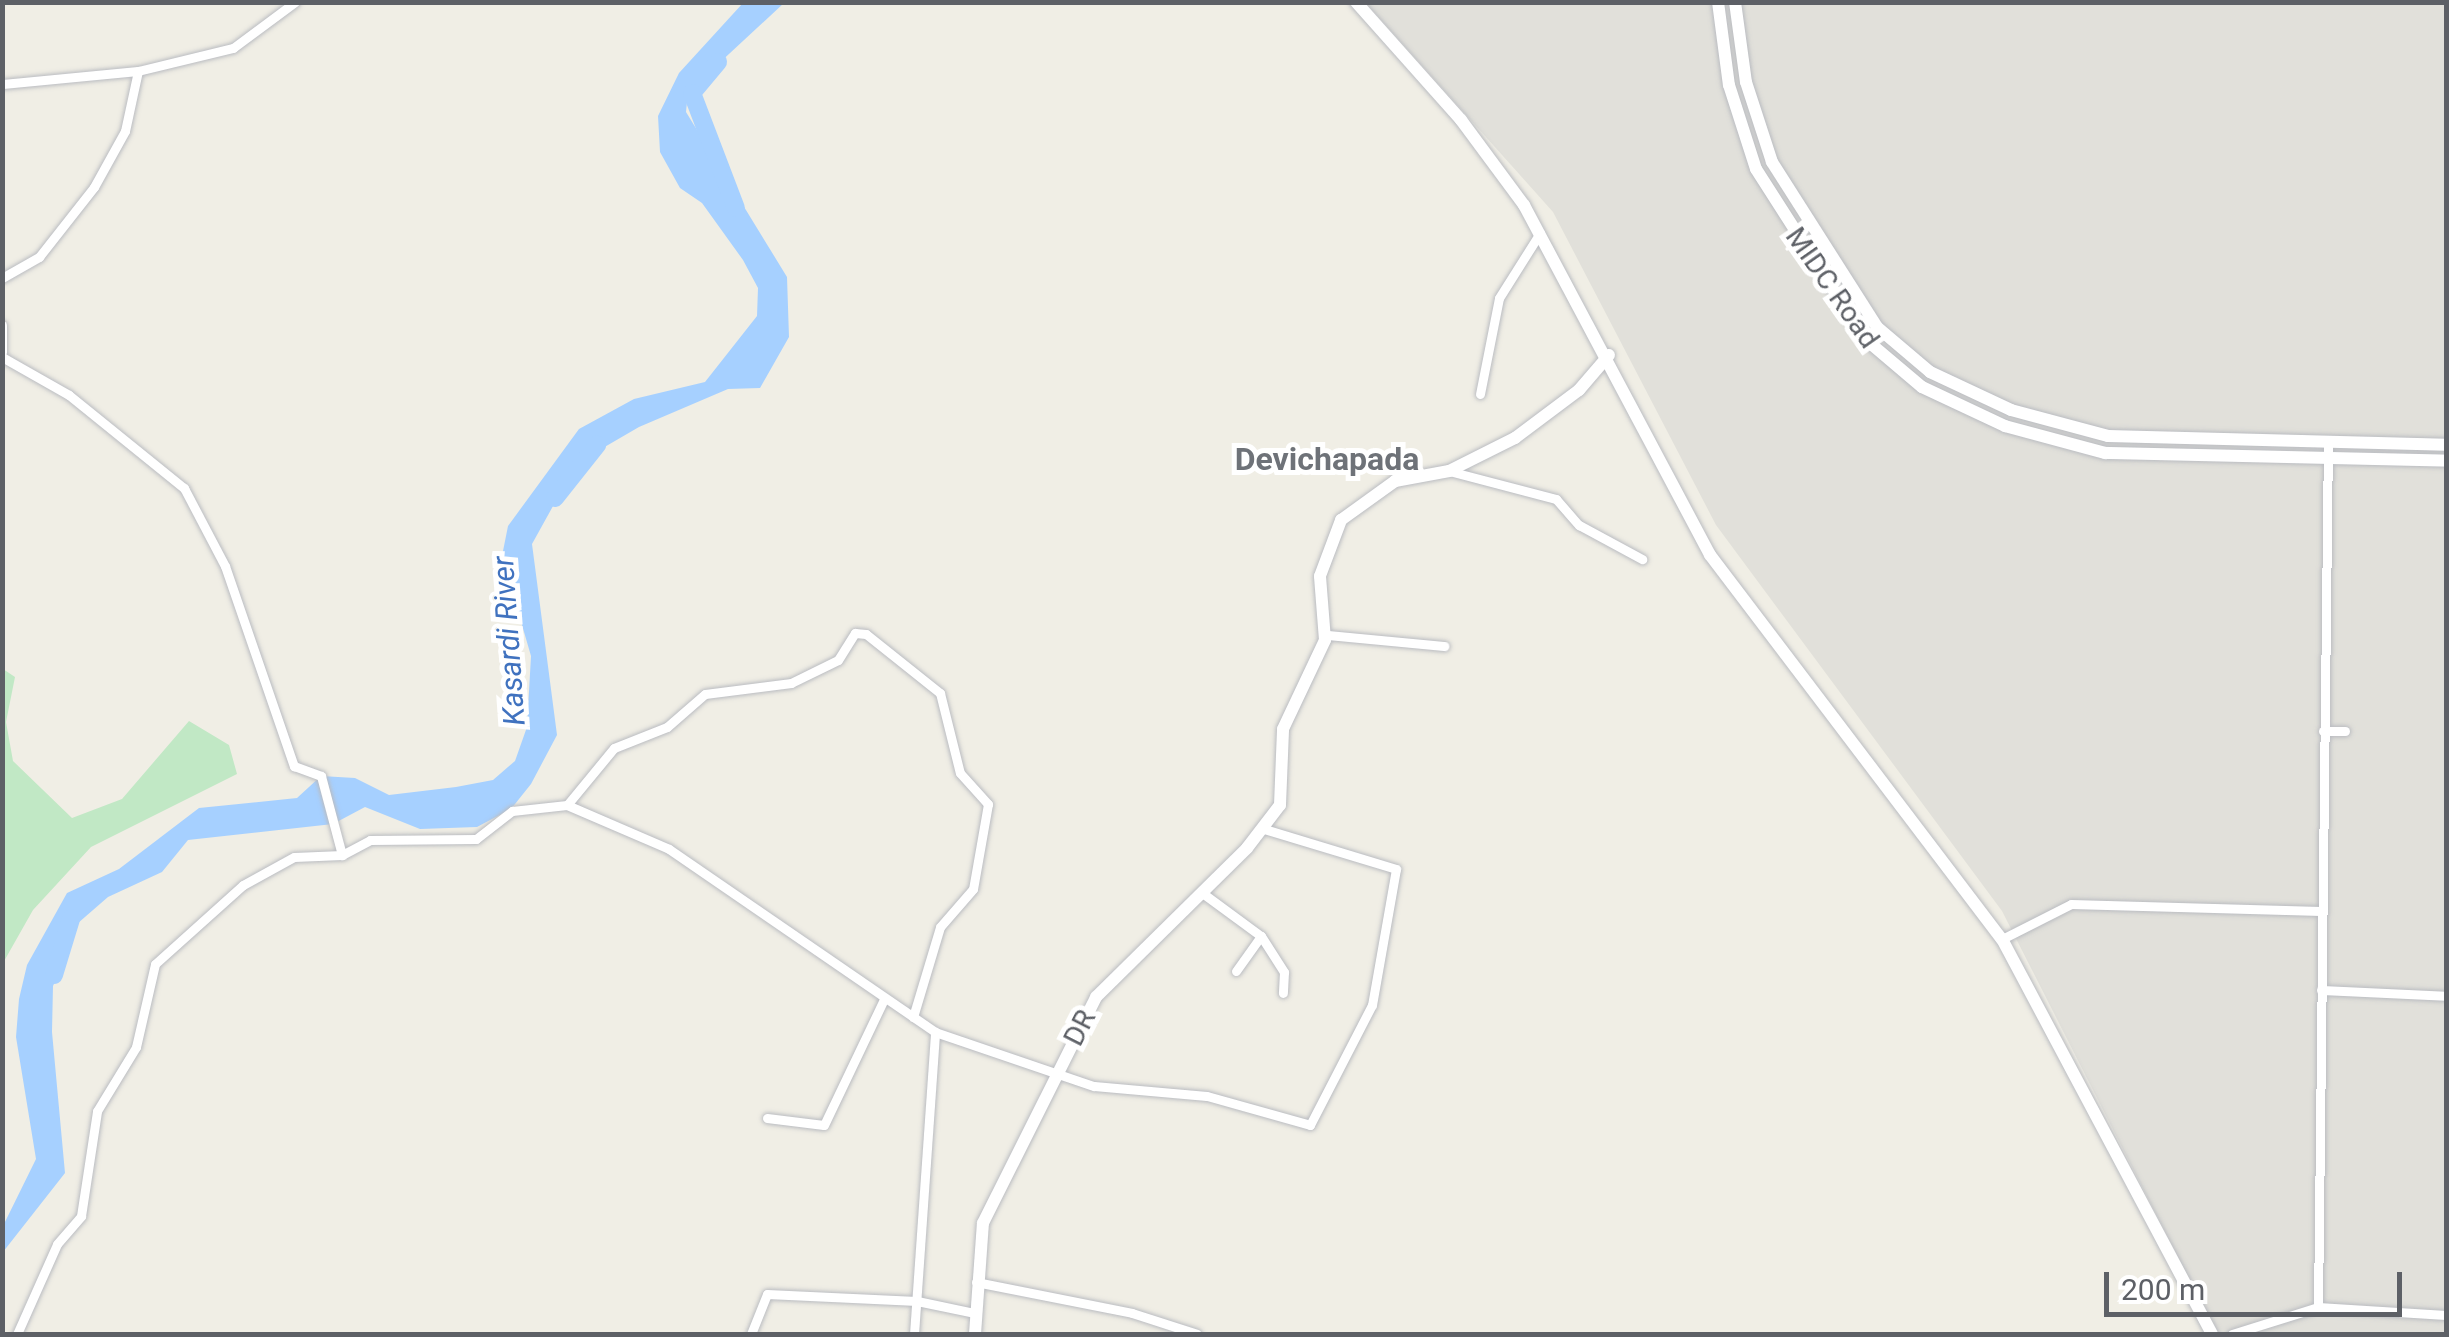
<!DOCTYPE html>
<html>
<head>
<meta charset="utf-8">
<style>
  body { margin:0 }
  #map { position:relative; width:2449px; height:1337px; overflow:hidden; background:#f0eee5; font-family:Roboto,sans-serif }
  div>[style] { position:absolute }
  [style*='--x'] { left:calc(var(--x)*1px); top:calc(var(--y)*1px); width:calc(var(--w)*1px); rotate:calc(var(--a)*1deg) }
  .industrial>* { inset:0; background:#e1e0da }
  .green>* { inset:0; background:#c1e8c5 }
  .water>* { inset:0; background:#a6d0ff }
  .river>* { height:18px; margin:-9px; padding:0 9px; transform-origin:9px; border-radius:9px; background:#a6d0ff }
  .roads { filter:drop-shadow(0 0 2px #babcc1) drop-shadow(0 0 2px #babcc1) }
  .street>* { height:9px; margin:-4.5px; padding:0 4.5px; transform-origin:4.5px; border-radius:4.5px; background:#fff }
  .secondary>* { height:12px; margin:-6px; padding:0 6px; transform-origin:6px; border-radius:6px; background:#fff }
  span { translate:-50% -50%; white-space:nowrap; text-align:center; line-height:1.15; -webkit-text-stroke:10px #fff; paint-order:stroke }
  .street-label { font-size:28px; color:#5d6066 }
  .water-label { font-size:30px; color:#4072bf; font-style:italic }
  .quarter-label { font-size:32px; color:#6e7278; font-weight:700 }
  .frame { position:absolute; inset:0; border:5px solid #5d6066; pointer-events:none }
  .scale { position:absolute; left:2104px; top:1272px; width:298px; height:45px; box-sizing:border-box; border:5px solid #5d6066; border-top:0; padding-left:12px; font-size:30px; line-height:35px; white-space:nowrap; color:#5d6066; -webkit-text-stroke:8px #fff; paint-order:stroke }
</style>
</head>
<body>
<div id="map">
  <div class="industrial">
    <i style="clip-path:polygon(1366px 3px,2446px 3px,2446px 1334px,2217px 1334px,2002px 911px,1716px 525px,1553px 212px)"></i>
  </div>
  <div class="green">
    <i style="clip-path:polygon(3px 669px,15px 677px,6px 722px,13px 761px,72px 818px,122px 799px,189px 721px,229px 745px,237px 774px,91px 847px,33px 910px,3px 963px)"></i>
  </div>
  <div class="water">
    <i style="clip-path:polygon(743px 3px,784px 3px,688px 92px,686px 112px,787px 277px,789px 337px,760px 388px,728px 389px,639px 427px,577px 463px,568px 479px,532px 544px,557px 735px,531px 784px,511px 809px,477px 827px,420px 829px,365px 807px,333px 824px,188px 840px,162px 872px,108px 897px,70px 930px,57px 953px,66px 958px,53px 986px,52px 1032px,65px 1173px,3px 1252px,3px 1226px,36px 1159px,16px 1037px,19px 999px,27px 965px,67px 893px,119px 869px,199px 808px,297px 798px,321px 776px,355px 778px,389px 795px,456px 787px,493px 780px,515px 761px,527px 727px,531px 656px,502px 556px,508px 526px,579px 429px,634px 399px,705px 382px,757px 316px,758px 288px,743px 260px,702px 203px,680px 188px,660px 152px,658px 116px,679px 73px)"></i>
  </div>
  <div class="river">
    <i style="--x:718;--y:62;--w:40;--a:130"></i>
    <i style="--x:692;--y:93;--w:123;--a:69.1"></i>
    <i style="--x:555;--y:498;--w:68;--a:-51.6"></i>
    <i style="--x:54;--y:975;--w:59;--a:-73.1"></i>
  </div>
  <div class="roads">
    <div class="street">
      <i style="--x:2;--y:84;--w:137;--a:-5.5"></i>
      <i style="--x:2;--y:278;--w:43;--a:-29.6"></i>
      <i style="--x:39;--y:257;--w:89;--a:-51.8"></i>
      <i style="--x:94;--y:187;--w:64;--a:-61"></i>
      <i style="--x:125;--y:131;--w:61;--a:-77.8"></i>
      <i style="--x:138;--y:71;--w:98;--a:-13.6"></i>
      <i style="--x:233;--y:48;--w:77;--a:-36.6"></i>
      <i style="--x:2;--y:325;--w:27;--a:90"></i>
      <i style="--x:2;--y:357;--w:77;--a:29.6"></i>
      <i style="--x:69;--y:395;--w:148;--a:39"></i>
      <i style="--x:184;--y:488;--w:88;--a:62.3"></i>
      <i style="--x:225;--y:566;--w:212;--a:71"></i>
      <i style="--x:294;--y:766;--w:29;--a:20"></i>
      <i style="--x:321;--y:776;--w:82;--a:75.1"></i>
      <i style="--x:1480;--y:394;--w:98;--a:-78.8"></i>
      <i style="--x:1499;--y:298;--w:77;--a:-57.8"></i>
      <i style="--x:1449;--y:471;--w:111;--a:14.7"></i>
      <i style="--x:1556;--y:499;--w:35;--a:49"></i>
      <i style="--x:1579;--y:525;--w:72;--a:28.4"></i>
      <i style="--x:1327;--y:635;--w:118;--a:5.4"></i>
      <i style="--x:2323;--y:731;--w:22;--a:0"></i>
      <i style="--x:567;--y:805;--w:74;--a:-50.5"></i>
      <i style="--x:614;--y:748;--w:57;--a:-21.6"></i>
      <i style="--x:667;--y:727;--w:50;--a:-41"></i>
      <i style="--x:705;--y:694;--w:87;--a:-7.3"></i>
      <i style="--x:791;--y:683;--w:52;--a:-26.1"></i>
      <i style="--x:838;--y:660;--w:32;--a:-58"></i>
      <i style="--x:855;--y:633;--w:11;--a:5"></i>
      <i style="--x:866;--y:634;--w:95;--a:38.6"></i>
      <i style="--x:940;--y:693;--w:82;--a:76"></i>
      <i style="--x:960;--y:773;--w:42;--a:47.9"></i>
      <i style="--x:988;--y:804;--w:86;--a:100"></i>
      <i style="--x:973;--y:889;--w:50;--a:131"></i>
      <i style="--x:940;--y:927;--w:94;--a:106.7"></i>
      <i style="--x:1201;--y:892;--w:74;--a:36.3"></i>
      <i style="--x:1261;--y:936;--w:43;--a:57.4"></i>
      <i style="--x:1284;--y:972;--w:21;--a:93"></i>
      <i style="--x:2002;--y:939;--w:77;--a:-26.9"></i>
      <i style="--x:2071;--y:904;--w:250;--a:1.6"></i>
      <i style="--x:1236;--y:971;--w:43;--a:-54.5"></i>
      <i style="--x:2321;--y:990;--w:125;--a:2.7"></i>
      <i style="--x:767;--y:1118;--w:57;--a:7"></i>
      <i style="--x:824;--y:1125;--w:140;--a:-64.5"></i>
      <i style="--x:976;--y:1282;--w:159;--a:11.2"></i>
      <i style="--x:1132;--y:1313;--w:68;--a:17.9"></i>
      <i style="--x:2318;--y:1307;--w:863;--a:-89.34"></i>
      <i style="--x:17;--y:1334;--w:98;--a:-66"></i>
      <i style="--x:57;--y:1244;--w:37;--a:-49"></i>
      <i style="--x:81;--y:1216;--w:106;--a:-81.3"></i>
      <i style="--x:97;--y:1111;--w:75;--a:-58.6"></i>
      <i style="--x:136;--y:1047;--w:85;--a:-77.1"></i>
      <i style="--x:155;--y:964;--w:118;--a:-41.9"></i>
      <i style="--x:243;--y:885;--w:58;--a:-28.8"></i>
      <i style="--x:294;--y:857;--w:48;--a:-2.4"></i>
      <i style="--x:342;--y:855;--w:32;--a:-28"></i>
      <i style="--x:370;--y:840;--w:106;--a:-0.5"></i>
      <i style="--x:476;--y:839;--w:46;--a:-37.9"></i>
      <i style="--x:512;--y:811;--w:55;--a:-6.2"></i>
      <i style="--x:567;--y:805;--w:111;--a:23.3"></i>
      <i style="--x:669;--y:849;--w:323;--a:34.5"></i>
      <i style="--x:935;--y:1032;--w:168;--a:18.8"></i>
      <i style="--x:1094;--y:1086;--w:113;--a:5.1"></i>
      <i style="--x:1207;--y:1096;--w:107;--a:15.7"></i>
      <i style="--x:1310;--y:1125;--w:135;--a:-62.7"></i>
      <i style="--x:1372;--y:1005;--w:138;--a:-80"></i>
      <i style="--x:1396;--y:869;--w:138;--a:-163.1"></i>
      <i style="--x:751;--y:1334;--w:43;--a:-68.2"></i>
      <i style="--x:767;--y:1294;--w:150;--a:2.7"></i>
      <i style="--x:917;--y:1301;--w:58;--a:11.9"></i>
      <i style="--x:914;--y:1334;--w:303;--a:-86"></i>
      <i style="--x:2232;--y:1334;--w:90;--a:-17.4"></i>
      <i style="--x:2318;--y:1307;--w:128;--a:3.6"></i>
    </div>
    <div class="secondary">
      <i style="--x:1356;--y:2;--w:158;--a:48.3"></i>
      <i style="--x:1461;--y:120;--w:106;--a:53.5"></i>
      <i style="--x:1524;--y:205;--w:396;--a:62"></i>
      <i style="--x:1710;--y:555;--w:482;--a:52.8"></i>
      <i style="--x:2002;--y:939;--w:447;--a:62"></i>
      <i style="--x:1718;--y:2;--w:84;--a:82.5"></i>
      <i style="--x:1729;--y:85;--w:88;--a:72.2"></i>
      <i style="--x:1756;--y:169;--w:201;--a:57.4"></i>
      <i style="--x:1864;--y:338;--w:76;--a:40.2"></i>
      <i style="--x:1922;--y:387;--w:92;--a:25.2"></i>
      <i style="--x:2005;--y:426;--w:104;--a:15.1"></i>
      <i style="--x:2105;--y:453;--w:341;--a:1.3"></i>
      <i style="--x:1735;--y:2;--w:81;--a:82.2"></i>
      <i style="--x:1746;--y:82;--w:84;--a:72"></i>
      <i style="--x:1772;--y:162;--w:196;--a:57.5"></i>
      <i style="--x:1877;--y:327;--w:70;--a:40.3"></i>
      <i style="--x:1930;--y:372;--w:89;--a:25.1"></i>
      <i style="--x:2011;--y:410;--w:100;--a:15"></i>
      <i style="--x:2108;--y:436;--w:338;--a:1.5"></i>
      <i style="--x:975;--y:1334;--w:111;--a:-85.9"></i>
      <i style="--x:983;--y:1223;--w:253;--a:-63.4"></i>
      <i style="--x:1096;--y:997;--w:212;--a:-44.6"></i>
      <i style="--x:1247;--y:848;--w:54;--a:-52.5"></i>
      <i style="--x:1280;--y:805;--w:76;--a:-87.7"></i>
      <i style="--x:1283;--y:729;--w:98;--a:-64.7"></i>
      <i style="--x:1325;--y:640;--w:64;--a:-94.5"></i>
      <i style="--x:1320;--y:576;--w:60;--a:-69.4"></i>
      <i style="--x:1341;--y:520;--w:67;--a:-35.8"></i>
      <i style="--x:1395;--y:481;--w:55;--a:-10.5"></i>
      <i style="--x:1449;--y:471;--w:74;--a:-26.6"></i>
      <i style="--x:1515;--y:438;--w:80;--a:-36.9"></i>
      <i style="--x:1579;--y:390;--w:46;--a:-49.4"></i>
    </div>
  </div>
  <div class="street-label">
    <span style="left:1832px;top:288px;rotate:55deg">MIDC Road</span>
    <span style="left:1080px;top:1028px;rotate:-63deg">DR</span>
  </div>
  <div class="water-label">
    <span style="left:509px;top:641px;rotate:-94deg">Kasardi River</span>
  </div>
  <div class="quarter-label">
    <span style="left:1327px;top:459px">Devichapada</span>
  </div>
  <div class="frame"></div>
  <div class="scale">200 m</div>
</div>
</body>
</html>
